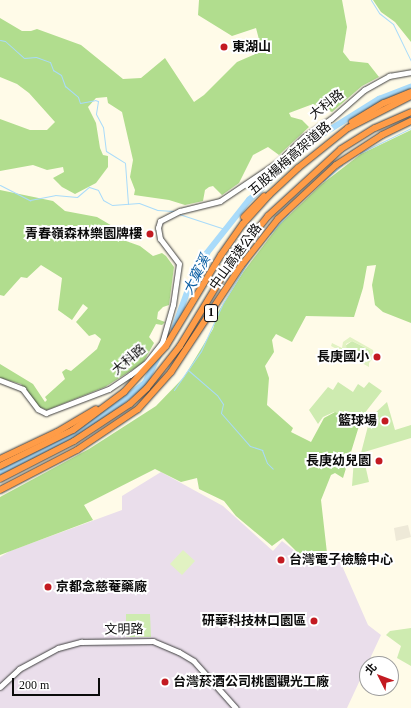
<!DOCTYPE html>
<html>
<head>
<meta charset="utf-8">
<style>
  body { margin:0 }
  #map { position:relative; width:411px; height:708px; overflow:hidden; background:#fffbe8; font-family:"Times New Roman","Noto Sans TC",serif }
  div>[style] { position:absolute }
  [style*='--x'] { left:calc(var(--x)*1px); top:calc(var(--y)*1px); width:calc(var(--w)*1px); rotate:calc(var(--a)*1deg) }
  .industrial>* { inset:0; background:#eadeeb }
  .green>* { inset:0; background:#ceebb0 }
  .forest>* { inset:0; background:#b1dd8e }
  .pitch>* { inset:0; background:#e1f2c2 }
  .plaza>* { inset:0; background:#eee9d8 }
  .stream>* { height:1px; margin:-0.5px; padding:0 0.5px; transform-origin:0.5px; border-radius:0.5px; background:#a9dbfa }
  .river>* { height:5.5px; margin:-2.75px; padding:0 2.75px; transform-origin:2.75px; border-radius:2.75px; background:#a9dbfa }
  .roads { filter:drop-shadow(0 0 1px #3e3e3e) drop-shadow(0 0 1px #3e3e3e) }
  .tertiary>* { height:4.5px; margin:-2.25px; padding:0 2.25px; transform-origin:2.25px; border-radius:2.25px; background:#fff }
  .motorway>* { height:6px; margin:-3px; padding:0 3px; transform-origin:3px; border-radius:3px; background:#ff9c47 }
  .dots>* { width:11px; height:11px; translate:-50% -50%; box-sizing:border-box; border:2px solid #fff; border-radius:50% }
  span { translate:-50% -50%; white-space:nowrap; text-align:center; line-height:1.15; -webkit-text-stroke:4px #fff; paint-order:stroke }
  .shield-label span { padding:1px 3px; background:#fff; border:1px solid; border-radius:3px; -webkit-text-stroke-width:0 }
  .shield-label { font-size:12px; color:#0b0b0b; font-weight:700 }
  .poi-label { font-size:13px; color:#0b0b0b; font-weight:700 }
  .left { translate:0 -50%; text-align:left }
  .right { translate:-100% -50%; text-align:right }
  .street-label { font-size:13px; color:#0b0b0b }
  .water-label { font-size:14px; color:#0d60a4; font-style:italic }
  .north { position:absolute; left:359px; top:656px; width:40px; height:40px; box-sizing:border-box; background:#fff; border:1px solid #9d9d9d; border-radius:50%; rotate:312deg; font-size:11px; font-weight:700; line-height:16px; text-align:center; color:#0b0b0b }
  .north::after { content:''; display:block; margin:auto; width:14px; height:18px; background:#c31a21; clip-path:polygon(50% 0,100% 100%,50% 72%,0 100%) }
  .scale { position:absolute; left:12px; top:678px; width:88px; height:18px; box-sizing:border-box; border:2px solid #0b0b0b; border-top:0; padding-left:5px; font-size:12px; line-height:14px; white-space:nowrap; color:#0b0b0b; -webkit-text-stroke:3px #fff; paint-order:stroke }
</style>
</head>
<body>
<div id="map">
  <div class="industrial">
    <i style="clip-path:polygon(161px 472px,223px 506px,273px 551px,282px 541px,314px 566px,336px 552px,368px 625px,381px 635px,347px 708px,0 708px,0 557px,10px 551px,122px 510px,122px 496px)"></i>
  </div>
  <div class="green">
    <i style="clip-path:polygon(352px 341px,370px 350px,370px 358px,364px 360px,347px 351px,345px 346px)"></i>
    <i style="clip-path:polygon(338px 382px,353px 392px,358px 384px,364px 388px,369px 382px,382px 391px,360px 419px,334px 412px,323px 417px,318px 424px,309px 410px,328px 387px,333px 390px)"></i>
    <i style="clip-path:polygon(387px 402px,395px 430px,411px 425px,411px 438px,361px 453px,368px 426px,374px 414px)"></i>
    <i style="clip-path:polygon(360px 456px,364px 460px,369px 482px,352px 486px,354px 459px)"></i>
    <i style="clip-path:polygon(126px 614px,150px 614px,151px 637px,126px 637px)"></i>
    <i style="clip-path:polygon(411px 628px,411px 666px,397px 658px,401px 646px,386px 635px,390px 631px)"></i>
  </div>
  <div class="forest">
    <i style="clip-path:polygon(199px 0,342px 0,347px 27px,343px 52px,350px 61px,368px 63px,379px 77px,362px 86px,332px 112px,313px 104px,289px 113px,291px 117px,302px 120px,309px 127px,279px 155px,268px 147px,253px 155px,239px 183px,222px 195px,213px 186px,209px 187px,205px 190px,203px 201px,185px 205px,169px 200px,134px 195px,135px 190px,130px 177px,133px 160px,122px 112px,108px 103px,107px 97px,96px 98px,88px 107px,96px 123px,100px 148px,103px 155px,108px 156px,108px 167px,96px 183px,75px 194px,62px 187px,53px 178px,64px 172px,63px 167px,47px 170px,33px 165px,0 171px,0 119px,30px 130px,47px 130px,55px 122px,29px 93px,17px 84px,0 77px,0 18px,22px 31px,31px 31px,37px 29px,81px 45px,123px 79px,141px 78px,165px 58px,194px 102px,204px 95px,237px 62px,262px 51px,256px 28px,232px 36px,198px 15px)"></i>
    <i style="clip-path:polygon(373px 0,411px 0,411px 42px,395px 22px,381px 12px)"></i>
    <i style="clip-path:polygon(411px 130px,411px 323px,383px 312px,375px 305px,372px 285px,376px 265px,367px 266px,363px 288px,354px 317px,306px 316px,292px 342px,276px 334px,272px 340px,274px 352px,265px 366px,269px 378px,267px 405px,293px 428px,291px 432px,311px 442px,324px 418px,335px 412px,354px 419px,359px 426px,343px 478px,335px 473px,331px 475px,321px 500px,327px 553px,323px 560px,306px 561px,283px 538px,272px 546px,236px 516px,224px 501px,199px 489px,197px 478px,181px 482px,155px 469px,84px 505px,93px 520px,0 555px,0 497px,89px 449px,156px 406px,184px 377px,213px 329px,218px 312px,244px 271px,280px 224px,322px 184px,361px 154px)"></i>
    <i style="clip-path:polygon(0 190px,53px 201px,65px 211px,97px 217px,114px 227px,126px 241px,140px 246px,153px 256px,162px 253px,166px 256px,174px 267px,169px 305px,163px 307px,158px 312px,157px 319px,165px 322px,162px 325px,156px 324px,149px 337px,154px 343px,143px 363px,105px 387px,47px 410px,39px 407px,21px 384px,0 378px,0 364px,33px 384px,45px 402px,47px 400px,45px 397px,65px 379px,62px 372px,66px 369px,71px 371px,83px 361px,97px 349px,101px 339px,95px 334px,89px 336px,76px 322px,88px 308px,83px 304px,72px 320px,58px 310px,62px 278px,41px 265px,27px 278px,21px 277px,4px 296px,0 295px)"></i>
  </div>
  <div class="pitch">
    <i style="clip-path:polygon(evenodd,350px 337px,373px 350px,374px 357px,369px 363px,369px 367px,331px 346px,332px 343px,342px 348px,343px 342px,350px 337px,352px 341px,370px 350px,370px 358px,364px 360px,347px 351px,346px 344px,352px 341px)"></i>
    <i style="clip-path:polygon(183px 550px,195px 561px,182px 575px,170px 564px)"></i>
  </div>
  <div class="plaza">
    <i style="clip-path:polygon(408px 525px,411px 537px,396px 541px,394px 528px)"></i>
  </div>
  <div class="stream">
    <i style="--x:371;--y:0;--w:15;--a:58"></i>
    <i style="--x:379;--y:13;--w:18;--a:38"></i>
    <i style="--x:393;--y:24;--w:41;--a:64.1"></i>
    <i style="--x:0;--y:40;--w:5;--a:11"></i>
    <i style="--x:5;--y:41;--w:25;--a:42"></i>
    <i style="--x:24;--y:58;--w:12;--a:-5"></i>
    <i style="--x:36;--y:57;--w:15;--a:20"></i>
    <i style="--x:50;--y:62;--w:9;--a:69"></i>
    <i style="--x:53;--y:70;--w:9;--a:32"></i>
    <i style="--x:61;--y:75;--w:12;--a:70"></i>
    <i style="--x:65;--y:86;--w:17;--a:40"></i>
    <i style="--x:78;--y:97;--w:6;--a:72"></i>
    <i style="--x:80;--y:103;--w:15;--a:-11"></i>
    <i style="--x:95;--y:100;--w:3;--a:18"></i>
    <i style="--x:98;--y:101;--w:13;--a:99"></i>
    <i style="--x:96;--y:114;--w:15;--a:62"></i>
    <i style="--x:103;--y:127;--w:24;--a:83"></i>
    <i style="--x:106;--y:151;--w:22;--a:32"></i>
    <i style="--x:125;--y:163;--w:41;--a:85.8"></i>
    <i style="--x:360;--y:153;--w:57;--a:-26.1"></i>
    <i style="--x:323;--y:181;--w:25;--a:-40"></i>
    <i style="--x:0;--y:185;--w:34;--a:27"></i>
    <i style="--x:30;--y:200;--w:25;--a:-11"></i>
    <i style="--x:55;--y:195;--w:22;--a:5"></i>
    <i style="--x:77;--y:197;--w:16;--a:-40"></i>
    <i style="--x:89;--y:187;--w:9;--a:18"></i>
    <i style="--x:98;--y:190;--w:11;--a:63"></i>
    <i style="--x:103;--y:200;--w:10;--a:29"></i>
    <i style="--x:112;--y:205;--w:27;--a:-4"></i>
    <i style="--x:139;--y:203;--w:19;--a:21"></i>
    <i style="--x:157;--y:210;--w:17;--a:3"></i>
    <i style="--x:179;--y:214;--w:48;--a:18.1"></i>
    <i style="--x:270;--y:234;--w:28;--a:-48"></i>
    <i style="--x:188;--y:370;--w:38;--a:41"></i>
    <i style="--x:217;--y:395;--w:11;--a:56"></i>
    <i style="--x:223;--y:404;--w:9;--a:103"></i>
    <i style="--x:221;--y:413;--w:44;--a:48.7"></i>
    <i style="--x:250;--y:446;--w:13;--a:18"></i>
    <i style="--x:262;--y:450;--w:14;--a:69"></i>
    <i style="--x:267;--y:463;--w:8;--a:45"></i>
    <i style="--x:174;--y:390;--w:47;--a:-55.3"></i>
    <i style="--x:201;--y:351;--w:53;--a:-65.4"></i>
    <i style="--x:223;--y:303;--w:50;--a:-58.8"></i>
  </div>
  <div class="river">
    <i style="--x:174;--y:329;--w:48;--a:-70.4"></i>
    <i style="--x:190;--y:284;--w:35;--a:-61"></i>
    <i style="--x:207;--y:253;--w:68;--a:-51.6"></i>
    <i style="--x:249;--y:200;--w:93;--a:-42.4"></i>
    <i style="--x:318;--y:137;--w:72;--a:-31.9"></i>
    <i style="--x:379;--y:99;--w:34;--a:-21"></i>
    <i style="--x:0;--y:472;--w:81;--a:-26.3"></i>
    <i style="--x:73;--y:436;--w:56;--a:-34.8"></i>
    <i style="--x:119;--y:404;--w:33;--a:-39"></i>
    <i style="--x:145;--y:383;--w:30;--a:-63"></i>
  </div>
  <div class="roads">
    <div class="tertiary">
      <i style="--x:0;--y:380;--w:25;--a:21"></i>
      <i style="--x:23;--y:389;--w:25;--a:53"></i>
      <i style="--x:38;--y:409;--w:9;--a:27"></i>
      <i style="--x:46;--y:413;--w:67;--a:-20.9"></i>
      <i style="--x:109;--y:389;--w:25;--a:-34"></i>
      <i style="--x:130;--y:375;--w:21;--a:-37"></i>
      <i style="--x:147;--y:362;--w:24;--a:-52"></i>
      <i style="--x:162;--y:343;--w:40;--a:-74"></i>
      <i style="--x:173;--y:305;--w:41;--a:-81.7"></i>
      <i style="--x:179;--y:264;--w:31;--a:-127"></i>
      <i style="--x:160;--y:239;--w:11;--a:-100"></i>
      <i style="--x:158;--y:228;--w:7;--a:-74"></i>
      <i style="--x:160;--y:221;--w:22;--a:-27"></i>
      <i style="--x:180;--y:211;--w:41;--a:-14"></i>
      <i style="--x:220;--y:201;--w:70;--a:-33.9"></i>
      <i style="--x:278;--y:162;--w:36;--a:-44"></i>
      <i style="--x:304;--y:137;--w:32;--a:-34"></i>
      <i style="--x:331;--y:119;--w:44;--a:-41.3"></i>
      <i style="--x:364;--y:90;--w:29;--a:-29"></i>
      <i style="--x:389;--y:76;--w:22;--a:-10"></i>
      <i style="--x:0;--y:687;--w:26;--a:-43"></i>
      <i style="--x:19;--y:669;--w:44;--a:-28.3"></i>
      <i style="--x:58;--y:648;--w:24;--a:-15"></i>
      <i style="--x:81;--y:642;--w:72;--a:-0.8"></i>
      <i style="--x:153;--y:641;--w:28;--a:23"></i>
      <i style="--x:179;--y:652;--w:17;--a:31"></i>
      <i style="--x:194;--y:661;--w:63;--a:48.2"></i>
    </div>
    <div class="motorway">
      <i style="--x:352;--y:122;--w:37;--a:-31"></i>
      <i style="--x:384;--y:103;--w:29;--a:-22"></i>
      <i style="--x:244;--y:217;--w:29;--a:-46"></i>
      <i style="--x:0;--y:459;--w:63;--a:-25.3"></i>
      <i style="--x:57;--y:432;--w:45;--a:-30.5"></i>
      <i style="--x:0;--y:466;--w:81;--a:-26.3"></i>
      <i style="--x:73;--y:430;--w:64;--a:-36.7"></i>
      <i style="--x:124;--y:392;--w:62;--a:-47.6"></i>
      <i style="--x:166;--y:346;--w:106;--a:-58.9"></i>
      <i style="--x:221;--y:255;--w:38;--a:-55"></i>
      <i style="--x:243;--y:224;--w:39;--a:-48"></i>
      <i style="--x:269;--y:195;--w:40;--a:-43"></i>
      <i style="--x:298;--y:168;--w:64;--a:-38.7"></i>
      <i style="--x:348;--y:128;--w:71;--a:-26.9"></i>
      <i style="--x:0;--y:479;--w:83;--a:-27.2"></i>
      <i style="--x:74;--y:441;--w:67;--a:-33.5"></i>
      <i style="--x:130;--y:404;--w:23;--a:-43"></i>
      <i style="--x:147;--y:388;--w:53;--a:-51.8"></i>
      <i style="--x:180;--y:346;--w:98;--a:-58.7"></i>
      <i style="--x:231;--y:262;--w:59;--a:-51.2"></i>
      <i style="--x:268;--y:216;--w:99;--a:-42.5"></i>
      <i style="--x:341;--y:149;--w:40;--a:-32"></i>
      <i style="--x:375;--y:128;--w:39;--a:-24"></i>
      <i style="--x:0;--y:490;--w:87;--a:-27.5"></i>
      <i style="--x:77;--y:450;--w:73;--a:-33.9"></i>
      <i style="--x:138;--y:409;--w:50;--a:-48.3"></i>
      <i style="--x:171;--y:372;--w:127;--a:-56.6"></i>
      <i style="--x:241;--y:266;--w:60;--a:-51.8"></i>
      <i style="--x:278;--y:219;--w:79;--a:-43"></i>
      <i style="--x:336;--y:165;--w:55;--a:-33.1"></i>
      <i style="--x:382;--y:135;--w:32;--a:-26"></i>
    </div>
  </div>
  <div class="dots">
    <i style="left:224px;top:47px;background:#c31a21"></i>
    <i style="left:150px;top:234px;background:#c31a21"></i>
    <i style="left:377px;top:357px;background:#c31a21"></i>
    <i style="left:385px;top:421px;background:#c31a21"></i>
    <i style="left:379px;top:461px;background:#c31a21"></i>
    <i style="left:281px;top:560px;background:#c31a21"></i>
    <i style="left:48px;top:587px;background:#c31a21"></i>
    <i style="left:314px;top:621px;background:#c31a21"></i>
    <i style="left:165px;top:682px;background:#c31a21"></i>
  </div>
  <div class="shield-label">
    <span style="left:211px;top:313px">1</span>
  </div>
  <div class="poi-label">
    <span class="left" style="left:232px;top:47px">東湖山</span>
    <span class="right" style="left:142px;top:234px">青春嶺森林樂園牌樓</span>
    <span class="right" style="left:369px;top:357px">長庚國小</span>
    <span class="right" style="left:377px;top:421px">籃球場</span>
    <span class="right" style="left:371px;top:461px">長庚幼兒園</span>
    <span class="left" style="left:289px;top:560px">台灣電子檢驗中心</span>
    <span class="left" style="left:56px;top:587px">京都念慈菴藥廠</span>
    <span class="right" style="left:306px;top:621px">研華科技林口園區</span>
    <span class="left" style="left:173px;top:682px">台灣菸酒公司桃園觀光工廠</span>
  </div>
  <div class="street-label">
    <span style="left:327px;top:105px;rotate:-38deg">大科路</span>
    <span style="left:290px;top:159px;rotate:-41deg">五股楊梅高架道路</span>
    <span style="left:236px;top:257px;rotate:-54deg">中山高速公路</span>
    <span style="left:129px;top:360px;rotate:-40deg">大科路</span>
    <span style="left:124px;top:630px;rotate:-1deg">文明路</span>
  </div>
  <div class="water-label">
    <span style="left:197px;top:275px;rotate:-63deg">大窠溪</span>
  </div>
  <div class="north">北</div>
  <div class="scale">200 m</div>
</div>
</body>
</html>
